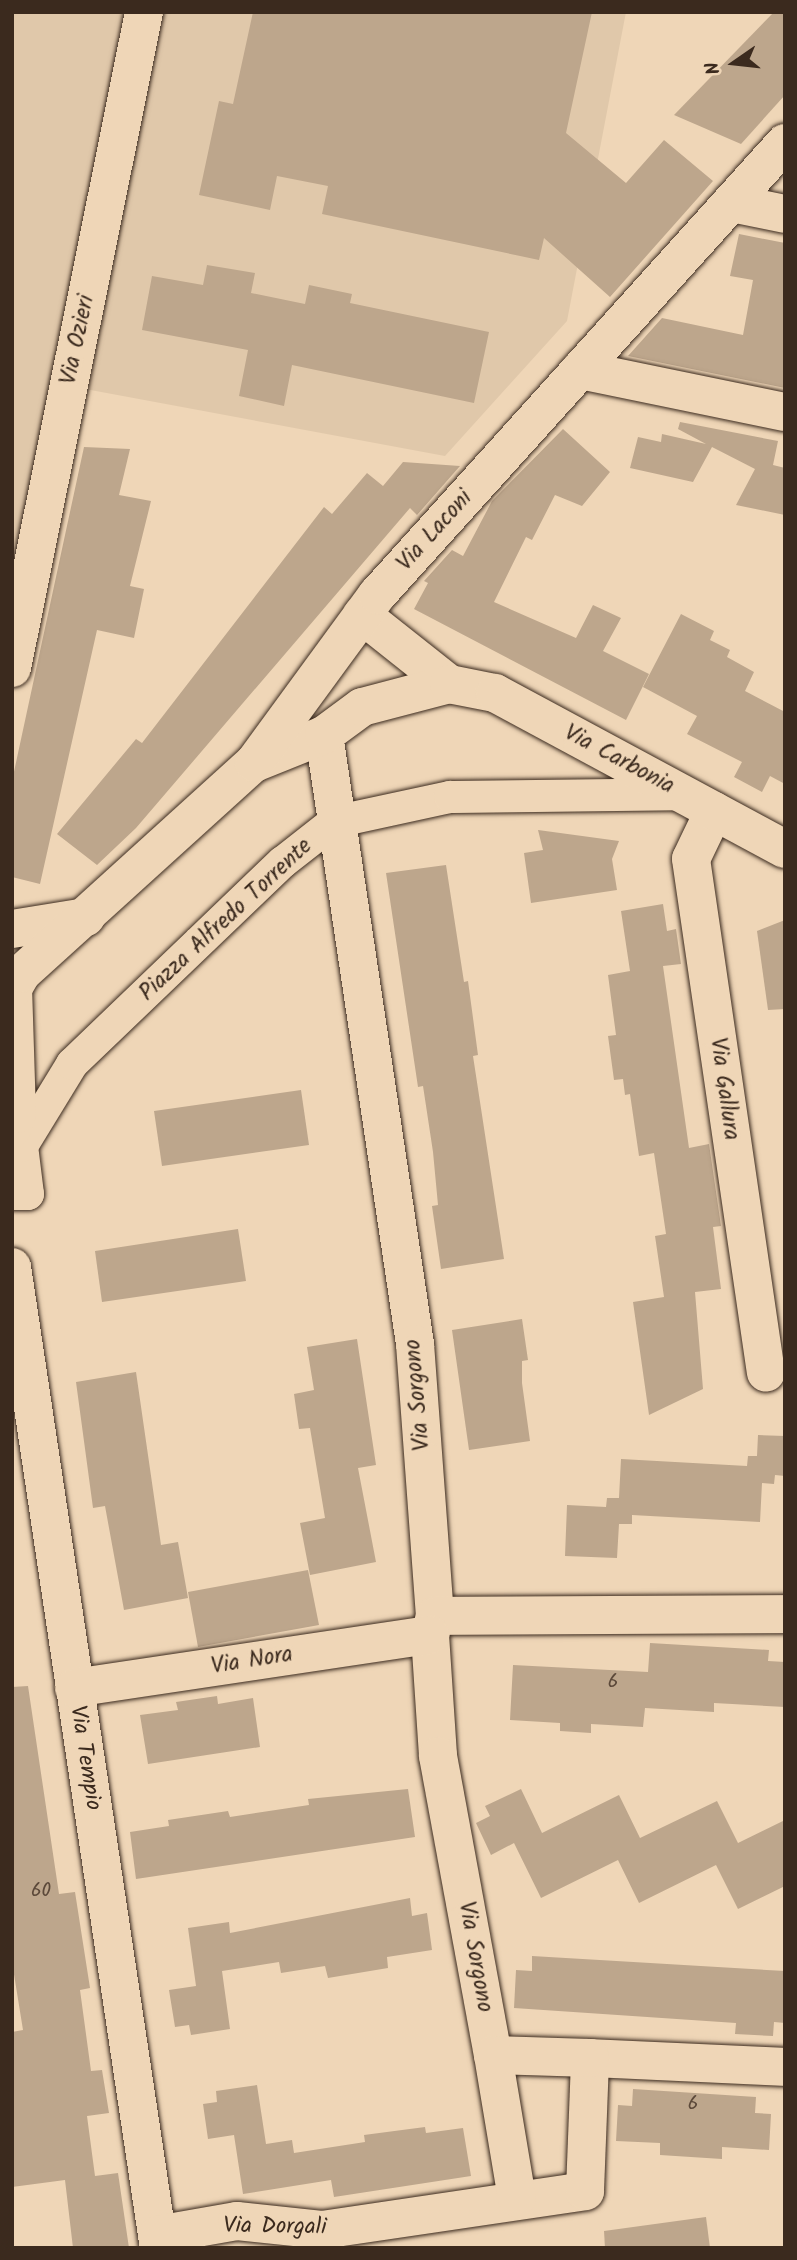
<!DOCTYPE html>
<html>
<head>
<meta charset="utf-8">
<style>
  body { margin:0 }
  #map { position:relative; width:797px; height:2260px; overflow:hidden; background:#efd6b7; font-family:Kalam,sans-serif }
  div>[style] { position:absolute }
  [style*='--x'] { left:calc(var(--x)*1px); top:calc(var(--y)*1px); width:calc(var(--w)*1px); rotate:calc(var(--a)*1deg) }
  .built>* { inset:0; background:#e0c8aa }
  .building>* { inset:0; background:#bda68c }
  .roads { filter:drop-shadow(0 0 2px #3b2a1e) drop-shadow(0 0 2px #3b2a1e) }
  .pedestrian>* { height:32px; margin:-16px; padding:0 16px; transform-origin:16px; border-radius:16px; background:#efd6b7 }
  .minor>* { height:38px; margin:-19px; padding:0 19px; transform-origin:19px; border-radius:19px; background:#efd6b7 }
  .tertiary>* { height:38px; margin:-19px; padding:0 19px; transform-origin:19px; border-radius:19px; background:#efd6b7 }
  span { translate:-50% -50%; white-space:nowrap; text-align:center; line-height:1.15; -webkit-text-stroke:7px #efd6b7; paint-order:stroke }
  .number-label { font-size:19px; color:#5c493a }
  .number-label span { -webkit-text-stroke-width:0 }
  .street-label { font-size:23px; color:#3b2a1e }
  .frame { position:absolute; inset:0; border:14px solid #3b2a1e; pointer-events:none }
  .north { position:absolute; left:699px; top:28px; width:70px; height:70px; -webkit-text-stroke:5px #efd6b7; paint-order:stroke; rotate:256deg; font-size:19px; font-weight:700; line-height:28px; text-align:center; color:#3b2a1e }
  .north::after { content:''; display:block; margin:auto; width:24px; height:32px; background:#3b2a1e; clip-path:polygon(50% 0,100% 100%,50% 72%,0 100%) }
</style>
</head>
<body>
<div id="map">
  <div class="built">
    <i style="clip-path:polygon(12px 12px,626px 12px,567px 321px,445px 456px,69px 386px,12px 667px)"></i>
  </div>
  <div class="building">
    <i style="clip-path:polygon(253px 12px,592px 12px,566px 133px,626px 183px,664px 140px,713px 181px,610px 297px,544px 238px,539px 260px,322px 214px,328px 186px,277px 176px,270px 210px,199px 195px,219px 101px,233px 104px)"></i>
    <i style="clip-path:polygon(774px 12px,785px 12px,785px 95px,741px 144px,674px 115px)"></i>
    <i style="clip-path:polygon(739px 234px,785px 243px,785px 388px,628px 356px,662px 318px,743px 335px,753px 280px,730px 276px)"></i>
    <i style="clip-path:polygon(207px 265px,255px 273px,251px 293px,305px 304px,309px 285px,352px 294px,350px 303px,489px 332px,474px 403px,292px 365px,284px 406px,239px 396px,248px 350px,142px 330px,152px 276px,203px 285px)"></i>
    <i style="clip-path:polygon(680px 422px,778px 441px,773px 465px,785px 468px,785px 515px,736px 505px,755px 469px,712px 447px,693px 482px,630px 468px,638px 437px,661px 442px,662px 434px,706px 444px,678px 429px)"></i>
    <i style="clip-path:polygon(563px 429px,610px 472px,582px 506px,555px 495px,532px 540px,526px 537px,494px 602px,576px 638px,593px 605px,621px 618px,603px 651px,649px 674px,626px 720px,414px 609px,428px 583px,424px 581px,452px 550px,463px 556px,492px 501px)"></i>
    <i style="clip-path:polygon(84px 447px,130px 449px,119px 495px,151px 501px,130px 586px,144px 589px,134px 638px,97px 630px,40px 884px,12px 877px,12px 781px)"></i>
    <i style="clip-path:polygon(403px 462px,460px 466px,417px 515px,410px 508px,136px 828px,97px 865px,57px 834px,136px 739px,142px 743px,324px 507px,332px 514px,367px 473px,383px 486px)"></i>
    <i style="clip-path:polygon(681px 614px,714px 631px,710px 640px,730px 650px,727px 657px,754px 672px,745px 691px,785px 712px,785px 784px,770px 776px,762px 792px,734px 777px,742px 762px,687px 734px,697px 716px,643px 687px)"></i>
    <i style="clip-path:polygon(538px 830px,619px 841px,612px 859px,617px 890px,531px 903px,524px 853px,543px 850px)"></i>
    <i style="clip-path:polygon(446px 865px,464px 982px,468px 981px,478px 1055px,473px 1056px,504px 1259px,441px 1269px,432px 1206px,438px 1205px,433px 1152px,423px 1086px,418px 1087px,386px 873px)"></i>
    <i style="clip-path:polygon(663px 904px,667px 931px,676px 929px,681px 964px,663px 966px,689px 1148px,709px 1144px,721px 1226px,713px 1227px,721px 1289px,695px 1292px,703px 1389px,649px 1415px,633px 1302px,664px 1297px,655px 1236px,666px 1234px,654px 1153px,639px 1156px,630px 1094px,625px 1095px,623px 1079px,614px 1080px,608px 1036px,616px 1035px,608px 975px,630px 971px,621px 911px)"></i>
    <i style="clip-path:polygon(785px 920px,785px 1009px,768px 1010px,757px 931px)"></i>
    <i style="clip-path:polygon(301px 1090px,309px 1145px,162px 1166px,154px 1111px)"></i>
    <i style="clip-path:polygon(238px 1229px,246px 1281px,102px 1302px,95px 1251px)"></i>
    <i style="clip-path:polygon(522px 1319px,528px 1360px,522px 1361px,522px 1383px,530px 1441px,469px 1450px,452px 1330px)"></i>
    <i style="clip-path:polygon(357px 1339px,376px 1465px,358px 1468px,376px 1562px,310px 1575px,300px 1523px,325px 1518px,310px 1428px,299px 1429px,294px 1394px,314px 1390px,307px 1347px)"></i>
    <i style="clip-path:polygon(136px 1372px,161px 1545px,178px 1542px,188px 1598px,124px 1610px,105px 1506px,93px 1508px,76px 1382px)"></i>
    <i style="clip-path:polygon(758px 1435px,785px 1436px,785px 1476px,775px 1475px,774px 1484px,762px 1483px,760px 1522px,632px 1515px,632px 1524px,619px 1524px,617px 1558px,565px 1556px,567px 1505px,606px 1507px,607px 1498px,619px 1498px,621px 1459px,747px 1466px,748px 1456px,757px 1456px)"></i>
    <i style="clip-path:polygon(308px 1570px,319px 1625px,198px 1647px,188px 1592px)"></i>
    <i style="clip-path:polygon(650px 1643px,769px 1650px,768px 1661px,785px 1662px,785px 1707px,714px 1703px,714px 1712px,645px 1708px,643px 1727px,591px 1724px,591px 1733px,560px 1731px,560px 1723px,510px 1720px,513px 1665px,648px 1672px)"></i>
    <i style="clip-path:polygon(28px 1686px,59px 1894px,75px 1892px,90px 1988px,80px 1990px,91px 2071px,102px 2070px,109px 2113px,87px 2116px,95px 2176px,118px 2173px,129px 2248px,73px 2248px,65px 2180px,12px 2187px,12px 2032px,23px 2030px,12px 1962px,12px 1687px)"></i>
    <i style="clip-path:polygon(217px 1696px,218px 1704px,253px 1698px,260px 1747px,148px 1764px,140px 1715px,178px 1710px,176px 1702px)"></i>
    <i style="clip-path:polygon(408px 1789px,415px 1837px,136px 1879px,130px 1832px,169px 1826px,168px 1820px,228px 1811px,230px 1817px,309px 1805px,308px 1799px)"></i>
    <i style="clip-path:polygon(521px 1789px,542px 1833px,619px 1795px,640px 1838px,717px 1801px,738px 1843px,785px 1820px,785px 1886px,738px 1909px,716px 1865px,639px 1903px,618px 1860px,541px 1898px,514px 1843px,491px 1855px,476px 1823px,490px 1816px,485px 1806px)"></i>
    <i style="clip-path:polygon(410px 1898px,412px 1916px,427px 1913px,432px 1950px,387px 1957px,388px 1968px,328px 1978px,325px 1966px,281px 1973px,279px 1962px,222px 1971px,230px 2029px,191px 2035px,189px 2025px,175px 2027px,169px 1990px,196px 1986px,188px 1928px,229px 1922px,230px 1933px)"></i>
    <i style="clip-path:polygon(532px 1956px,785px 1971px,785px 2023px,774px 2022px,773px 2036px,735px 2034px,736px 2023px,514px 2008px,516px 1970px,532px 1971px)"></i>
    <i style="clip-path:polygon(257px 2085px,266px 2144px,292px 2140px,294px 2153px,365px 2142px,364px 2135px,425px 2127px,426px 2133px,463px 2128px,471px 2176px,334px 2197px,331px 2180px,243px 2194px,234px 2135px,208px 2139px,203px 2104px,217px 2102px,216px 2091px)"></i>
    <i style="clip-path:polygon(633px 2089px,756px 2097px,755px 2113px,771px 2114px,769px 2150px,722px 2147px,722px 2159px,660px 2155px,660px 2143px,616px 2141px,618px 2105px,632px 2106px)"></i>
    <i style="clip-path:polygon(706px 2217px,710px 2248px,605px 2248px,604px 2231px)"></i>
  </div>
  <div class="roads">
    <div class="pedestrian">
      <i style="--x:12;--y:1194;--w:16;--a:0"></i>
      <i style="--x:28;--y:1194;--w:48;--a:-97.1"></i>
      <i style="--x:22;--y:1146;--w:96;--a:-58.6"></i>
      <i style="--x:72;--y:1064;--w:292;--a:-43.8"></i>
      <i style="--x:283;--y:862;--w:65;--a:-38.1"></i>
      <i style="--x:334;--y:822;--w:119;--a:-12.2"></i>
      <i style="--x:450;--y:797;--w:232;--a:-0.7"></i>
    </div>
    <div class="minor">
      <i style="--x:731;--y:203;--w:55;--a:11.5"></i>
      <i style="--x:580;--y:370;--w:209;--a:11.6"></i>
      <i style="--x:12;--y:668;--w:669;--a:-78.62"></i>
      <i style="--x:324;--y:735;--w:616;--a:81.5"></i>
      <i style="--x:415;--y:1344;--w:273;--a:85.8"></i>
      <i style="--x:435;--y:1616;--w:20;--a:105"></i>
      <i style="--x:430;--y:1635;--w:121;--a:86.2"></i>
      <i style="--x:438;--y:1756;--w:304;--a:79.6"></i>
      <i style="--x:714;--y:811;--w:53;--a:115.6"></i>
      <i style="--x:691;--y:859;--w:519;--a:81.7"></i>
      <i style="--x:12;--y:1129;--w:16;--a:-72"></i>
      <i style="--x:17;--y:1114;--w:125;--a:-91.8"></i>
      <i style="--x:12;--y:1267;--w:992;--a:81.48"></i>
      <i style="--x:435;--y:1616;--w:350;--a:-0.3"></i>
      <i style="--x:74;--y:1688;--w:360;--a:-8.5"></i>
      <i style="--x:590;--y:2058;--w:195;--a:2.6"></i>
      <i style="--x:157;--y:2235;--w:81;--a:-9.9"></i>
      <i style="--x:237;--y:2221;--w:85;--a:6"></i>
      <i style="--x:322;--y:2230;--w:266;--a:-8.4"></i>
      <i style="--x:585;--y:2191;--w:133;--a:-87.8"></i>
      <i style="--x:590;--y:2058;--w:97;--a:-178.2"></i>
      <i style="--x:493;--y:2055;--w:145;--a:80.5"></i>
    </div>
    <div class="tertiary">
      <i style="--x:362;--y:615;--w:111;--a:38.4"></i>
      <i style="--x:254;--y:763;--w:75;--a:-21.8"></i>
      <i style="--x:324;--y:735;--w:47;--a:-36.4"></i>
      <i style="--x:362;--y:707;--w:90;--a:-14.8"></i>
      <i style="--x:449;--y:684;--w:47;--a:11.1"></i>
      <i style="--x:495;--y:693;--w:329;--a:28.3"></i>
      <i style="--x:12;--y:929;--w:75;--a:-9.2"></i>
      <i style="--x:12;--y:990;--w:20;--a:-60"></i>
      <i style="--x:22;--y:973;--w:313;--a:-42.2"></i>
      <i style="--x:254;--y:763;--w:208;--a:-53.8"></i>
      <i style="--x:377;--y:595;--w:609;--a:-47.93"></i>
    </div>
  </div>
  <div class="number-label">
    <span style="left:613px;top:1683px">6</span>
    <span style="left:41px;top:1892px">60</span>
    <span style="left:693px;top:2105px">6</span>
  </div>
  <div class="street-label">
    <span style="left:78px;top:340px;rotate:-78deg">Via Ozieri</span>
    <span style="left:435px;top:531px;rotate:-48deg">Via Laconi</span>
    <span style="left:619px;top:760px;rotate:28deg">Via Carbonia</span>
    <span style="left:226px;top:920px;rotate:-43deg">Piazza Alfredo Torrente</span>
    <span style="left:724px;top:1089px;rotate:82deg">Via Gallura</span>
    <span style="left:418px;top:1395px;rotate:-95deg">Via Sorgono</span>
    <span style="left:252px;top:1661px;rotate:-9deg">Via Nora</span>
    <span style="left:85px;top:1758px;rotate:81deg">Via Tempio</span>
    <span style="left:475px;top:1957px;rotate:80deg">Via Sorgono</span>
    <span style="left:275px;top:2227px;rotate:1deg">Via Dorgali</span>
  </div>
  <div class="frame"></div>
  <div class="north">N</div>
</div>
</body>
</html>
